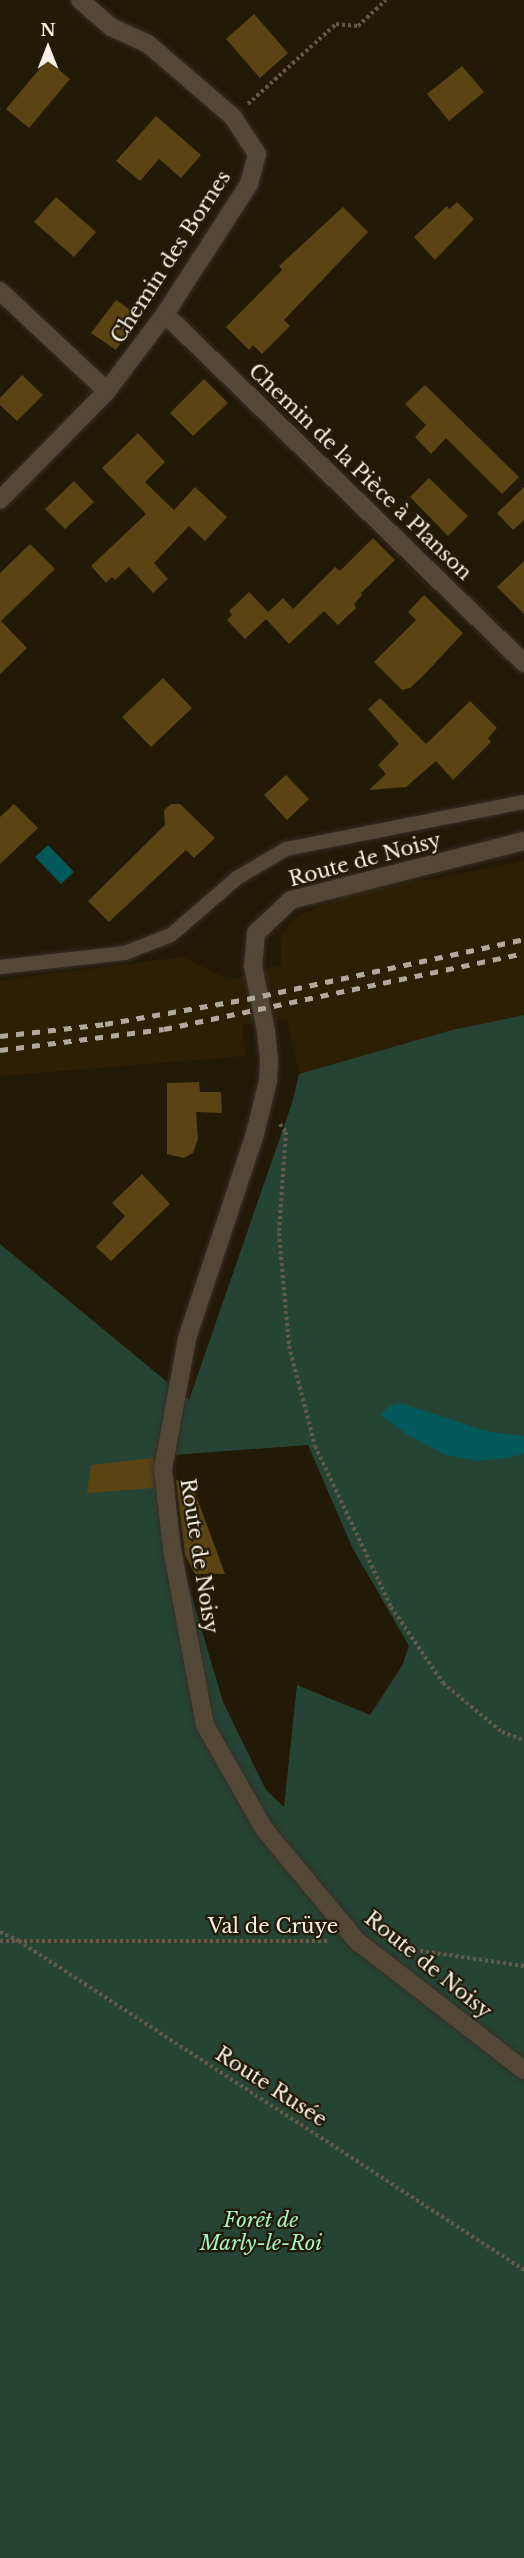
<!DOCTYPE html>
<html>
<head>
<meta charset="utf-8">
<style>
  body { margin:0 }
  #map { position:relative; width:524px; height:2558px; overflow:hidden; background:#231907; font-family:"Libre Baskerville",serif }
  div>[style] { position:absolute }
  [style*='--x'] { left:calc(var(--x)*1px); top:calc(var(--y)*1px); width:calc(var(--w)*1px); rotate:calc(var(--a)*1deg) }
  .built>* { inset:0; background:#2c1f05 }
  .green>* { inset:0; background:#264433 }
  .water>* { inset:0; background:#03595a }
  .building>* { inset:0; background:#5b4414 }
  .path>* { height:4px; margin-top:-2px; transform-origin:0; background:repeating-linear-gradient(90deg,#635a4a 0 3px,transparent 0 6px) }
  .roads { filter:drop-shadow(0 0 2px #362f29) drop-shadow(0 0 2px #362f29) }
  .lane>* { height:14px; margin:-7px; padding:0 7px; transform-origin:7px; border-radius:7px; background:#534835 }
  .street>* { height:18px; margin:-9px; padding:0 9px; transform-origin:9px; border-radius:9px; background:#534835 }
  .secondary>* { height:18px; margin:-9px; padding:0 9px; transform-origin:9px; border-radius:9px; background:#534835 }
  .rail>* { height:4.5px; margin-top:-2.25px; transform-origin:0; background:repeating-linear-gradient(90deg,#b1aa9c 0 8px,transparent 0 16px) }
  span { translate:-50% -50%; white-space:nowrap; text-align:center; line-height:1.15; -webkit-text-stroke:4.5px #231907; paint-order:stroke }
  .street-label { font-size:20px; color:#f7f1e5 }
  .park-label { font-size:20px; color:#a4f3c5; font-style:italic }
  .north { position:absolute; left:18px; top:18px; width:60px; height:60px; -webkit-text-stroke:4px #231907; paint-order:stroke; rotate:0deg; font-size:16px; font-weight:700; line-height:24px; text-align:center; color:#f7f1e5 }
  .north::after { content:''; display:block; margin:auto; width:21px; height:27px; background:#f7f1e5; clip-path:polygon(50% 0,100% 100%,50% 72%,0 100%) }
</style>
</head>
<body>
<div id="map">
  <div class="built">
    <i style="clip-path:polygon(524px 861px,524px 1015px,452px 1030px,299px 1074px,287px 1019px,242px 1025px,246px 1056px,0 1076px,0 980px,183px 957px,229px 980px,281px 965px,281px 937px,295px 917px,350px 894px)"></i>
  </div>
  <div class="green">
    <i style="clip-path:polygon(evenodd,524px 1015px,524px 2558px,0 2558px,0 1244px,189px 1400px,293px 1100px,299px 1074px,452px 1030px,524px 1015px,308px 1445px,352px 1547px,409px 1646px,402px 1666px,370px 1715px,297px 1685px,284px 1807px,266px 1790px,223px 1702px,172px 1530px,168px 1477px,173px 1455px,308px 1445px)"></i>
  </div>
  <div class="water">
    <i style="clip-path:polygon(48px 845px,74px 872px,61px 884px,35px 857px)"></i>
    <i style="clip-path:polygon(400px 1403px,485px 1431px,524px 1436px,524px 1453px,508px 1458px,478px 1461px,446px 1455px,408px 1435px,384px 1418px,381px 1414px,388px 1407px)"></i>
  </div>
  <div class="building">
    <i style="clip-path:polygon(254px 14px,288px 53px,260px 78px,226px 39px)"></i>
    <i style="clip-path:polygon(47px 60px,70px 79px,29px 128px,6px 109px)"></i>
    <i style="clip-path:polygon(462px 66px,484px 92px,449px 121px,427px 94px)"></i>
    <i style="clip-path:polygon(156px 116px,201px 155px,181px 178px,159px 159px,140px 181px,116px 161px)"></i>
    <i style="clip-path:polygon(56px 197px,96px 232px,74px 257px,34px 222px)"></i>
    <i style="clip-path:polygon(457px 202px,474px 219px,435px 260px,414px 237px,447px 206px,449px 209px)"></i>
    <i style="clip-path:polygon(343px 207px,368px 232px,284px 320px,290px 326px,262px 354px,253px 345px,249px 350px,226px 327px,282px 270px,279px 266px)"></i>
    <i style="clip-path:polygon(116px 300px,136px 314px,127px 326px,131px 328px,116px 350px,91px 333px)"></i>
    <i style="clip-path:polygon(22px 375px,43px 395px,17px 421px,0 405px,0 398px)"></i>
    <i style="clip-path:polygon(204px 379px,228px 403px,193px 436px,170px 413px)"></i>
    <i style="clip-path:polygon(425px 385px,519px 477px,502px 494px,446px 438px,431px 454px,415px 437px,426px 425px,405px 404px)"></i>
    <i style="clip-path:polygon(138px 433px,165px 462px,145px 482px,174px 510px,195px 487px,227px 517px,205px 541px,189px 526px,154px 563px,168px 579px,153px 593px,129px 567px,115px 580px,112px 577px,106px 583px,91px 566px,146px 514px,102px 468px)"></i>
    <i style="clip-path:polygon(429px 478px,468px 516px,448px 536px,410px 497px)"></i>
    <i style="clip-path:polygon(74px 481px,94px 502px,65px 529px,45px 509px)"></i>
    <i style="clip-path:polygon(524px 487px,524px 520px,513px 530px,497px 513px)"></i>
    <i style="clip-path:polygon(373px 538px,395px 560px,361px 593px,362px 595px,354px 604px,356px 608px,338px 625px,324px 611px,289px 644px,266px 619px,245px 639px,227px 620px,232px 615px,229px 611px,249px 592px,268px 612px,283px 598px,293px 609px,335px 567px,340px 571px)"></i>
    <i style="clip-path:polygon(30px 544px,55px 569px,1px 621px,27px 648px,0 674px,0 573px)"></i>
    <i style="clip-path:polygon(524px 561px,524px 614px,497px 587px)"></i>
    <i style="clip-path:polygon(424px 595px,463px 633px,423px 676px,410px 688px,402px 690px,374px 662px,416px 620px,408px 612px)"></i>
    <i style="clip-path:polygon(163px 678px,192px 708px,151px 747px,122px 717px)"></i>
    <i style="clip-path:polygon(380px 698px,426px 744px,470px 701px,497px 728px,488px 738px,491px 742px,453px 780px,436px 761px,406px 787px,369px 790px,386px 774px,378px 765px,399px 744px,368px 709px)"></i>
    <i style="clip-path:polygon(286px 775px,309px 799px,287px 820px,264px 795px)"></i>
    <i style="clip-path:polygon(14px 804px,38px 828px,0 864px,0 817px)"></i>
    <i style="clip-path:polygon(171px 804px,180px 804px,215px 838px,194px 858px,186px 850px,109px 922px,88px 901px,165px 825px,164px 810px)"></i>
    <i style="clip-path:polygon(199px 1082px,200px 1092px,221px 1092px,222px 1113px,196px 1112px,198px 1139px,193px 1153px,184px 1158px,167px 1154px,167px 1083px)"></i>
    <i style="clip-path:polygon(142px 1174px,170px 1204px,111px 1261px,96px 1247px,125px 1216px,112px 1203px)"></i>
    <i style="clip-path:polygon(154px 1458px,154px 1488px,87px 1493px,91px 1465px)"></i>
    <i style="clip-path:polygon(176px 1480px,191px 1482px,225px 1574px,195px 1574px,185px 1555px)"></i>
  </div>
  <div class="path">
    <i style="--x:248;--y:104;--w:119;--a:-42.3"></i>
    <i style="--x:336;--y:24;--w:22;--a:5"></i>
    <i style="--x:358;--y:26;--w:38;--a:-43"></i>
    <i style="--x:280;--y:1124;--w:10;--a:53"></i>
    <i style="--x:286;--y:1132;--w:101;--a:94"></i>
    <i style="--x:279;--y:1233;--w:113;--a:84.9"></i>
    <i style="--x:289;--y:1346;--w:103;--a:75.4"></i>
    <i style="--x:315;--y:1446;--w:178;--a:64.7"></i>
    <i style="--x:391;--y:1607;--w:92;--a:55.6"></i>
    <i style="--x:443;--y:1683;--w:77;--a:39.7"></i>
    <i style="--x:502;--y:1732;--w:23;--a:20"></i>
    <i style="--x:0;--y:1932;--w:21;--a:25"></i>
    <i style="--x:19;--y:1941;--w:603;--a:33.08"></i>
    <i style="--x:0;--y:1941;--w:329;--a:0"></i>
    <i style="--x:402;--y:1948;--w:123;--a:8.4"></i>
  </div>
  <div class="roads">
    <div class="lane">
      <i style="--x:0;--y:967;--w:126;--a:-6.4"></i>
      <i style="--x:125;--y:953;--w:49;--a:-21.4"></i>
      <i style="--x:171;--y:935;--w:87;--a:-40.8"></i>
      <i style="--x:237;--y:878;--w:57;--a:-30.6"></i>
      <i style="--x:286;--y:849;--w:243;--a:-11.2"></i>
    </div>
    <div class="street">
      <i style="--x:0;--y:291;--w:146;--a:43.1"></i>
      <i style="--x:165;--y:314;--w:501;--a:44.19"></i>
      <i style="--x:0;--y:500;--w:153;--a:-45.5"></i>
      <i style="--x:107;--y:391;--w:96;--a:-53"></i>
      <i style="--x:165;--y:314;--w:155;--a:-57.1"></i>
      <i style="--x:249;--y:184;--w:31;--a:-75"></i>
      <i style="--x:257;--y:154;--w:44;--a:-123"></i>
      <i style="--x:233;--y:117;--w:112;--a:-139.3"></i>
      <i style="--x:148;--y:44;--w:41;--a:-155.3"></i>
      <i style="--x:111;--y:27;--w:41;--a:-138.9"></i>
    </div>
    <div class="secondary">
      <i style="--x:524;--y:841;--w:240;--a:165.8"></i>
      <i style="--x:291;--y:900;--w:48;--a:136.7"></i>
      <i style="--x:256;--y:933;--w:33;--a:95"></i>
      <i style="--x:253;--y:966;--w:66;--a:78.7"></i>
      <i style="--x:266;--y:1031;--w:30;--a:84"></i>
      <i style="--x:269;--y:1061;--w:20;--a:93"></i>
      <i style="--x:268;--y:1081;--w:55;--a:103.8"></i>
      <i style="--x:255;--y:1134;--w:216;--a:108.4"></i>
      <i style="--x:187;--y:1339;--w:132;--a:100.5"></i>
      <i style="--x:163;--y:1469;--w:81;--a:83.6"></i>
      <i style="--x:172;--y:1549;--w:179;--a:79.4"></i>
      <i style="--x:205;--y:1725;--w:120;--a:60.4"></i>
      <i style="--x:264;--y:1829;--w:146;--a:50.3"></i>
      <i style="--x:357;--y:1941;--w:211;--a:37.7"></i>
    </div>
  </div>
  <div class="rail">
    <i style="--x:0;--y:1036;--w:106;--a:-6.5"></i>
    <i style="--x:105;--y:1024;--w:144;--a:-10"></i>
    <i style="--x:247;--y:999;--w:283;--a:-12.2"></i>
    <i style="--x:0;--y:1050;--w:165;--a:-7.3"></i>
    <i style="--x:164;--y:1029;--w:368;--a:-11.9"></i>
  </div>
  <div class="street-label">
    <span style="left:171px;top:257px;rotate:-57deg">Chemin des Bornes</span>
    <span style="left:360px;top:472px;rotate:44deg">Chemin de la Pièce à Planson</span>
    <span style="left:365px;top:860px;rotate:-15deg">Route de Noisy</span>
    <span style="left:199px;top:1556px;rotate:81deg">Route de Noisy</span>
    <span style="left:273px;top:1926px">Val de Crüye</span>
    <span style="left:428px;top:1965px;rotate:39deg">Route de Noisy</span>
    <span style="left:271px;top:2087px;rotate:33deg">Route Rusée</span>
  </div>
  <div class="park-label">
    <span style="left:261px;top:2232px">Forêt de<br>Marly-le-Roi</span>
  </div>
  <div class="north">N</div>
</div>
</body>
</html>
